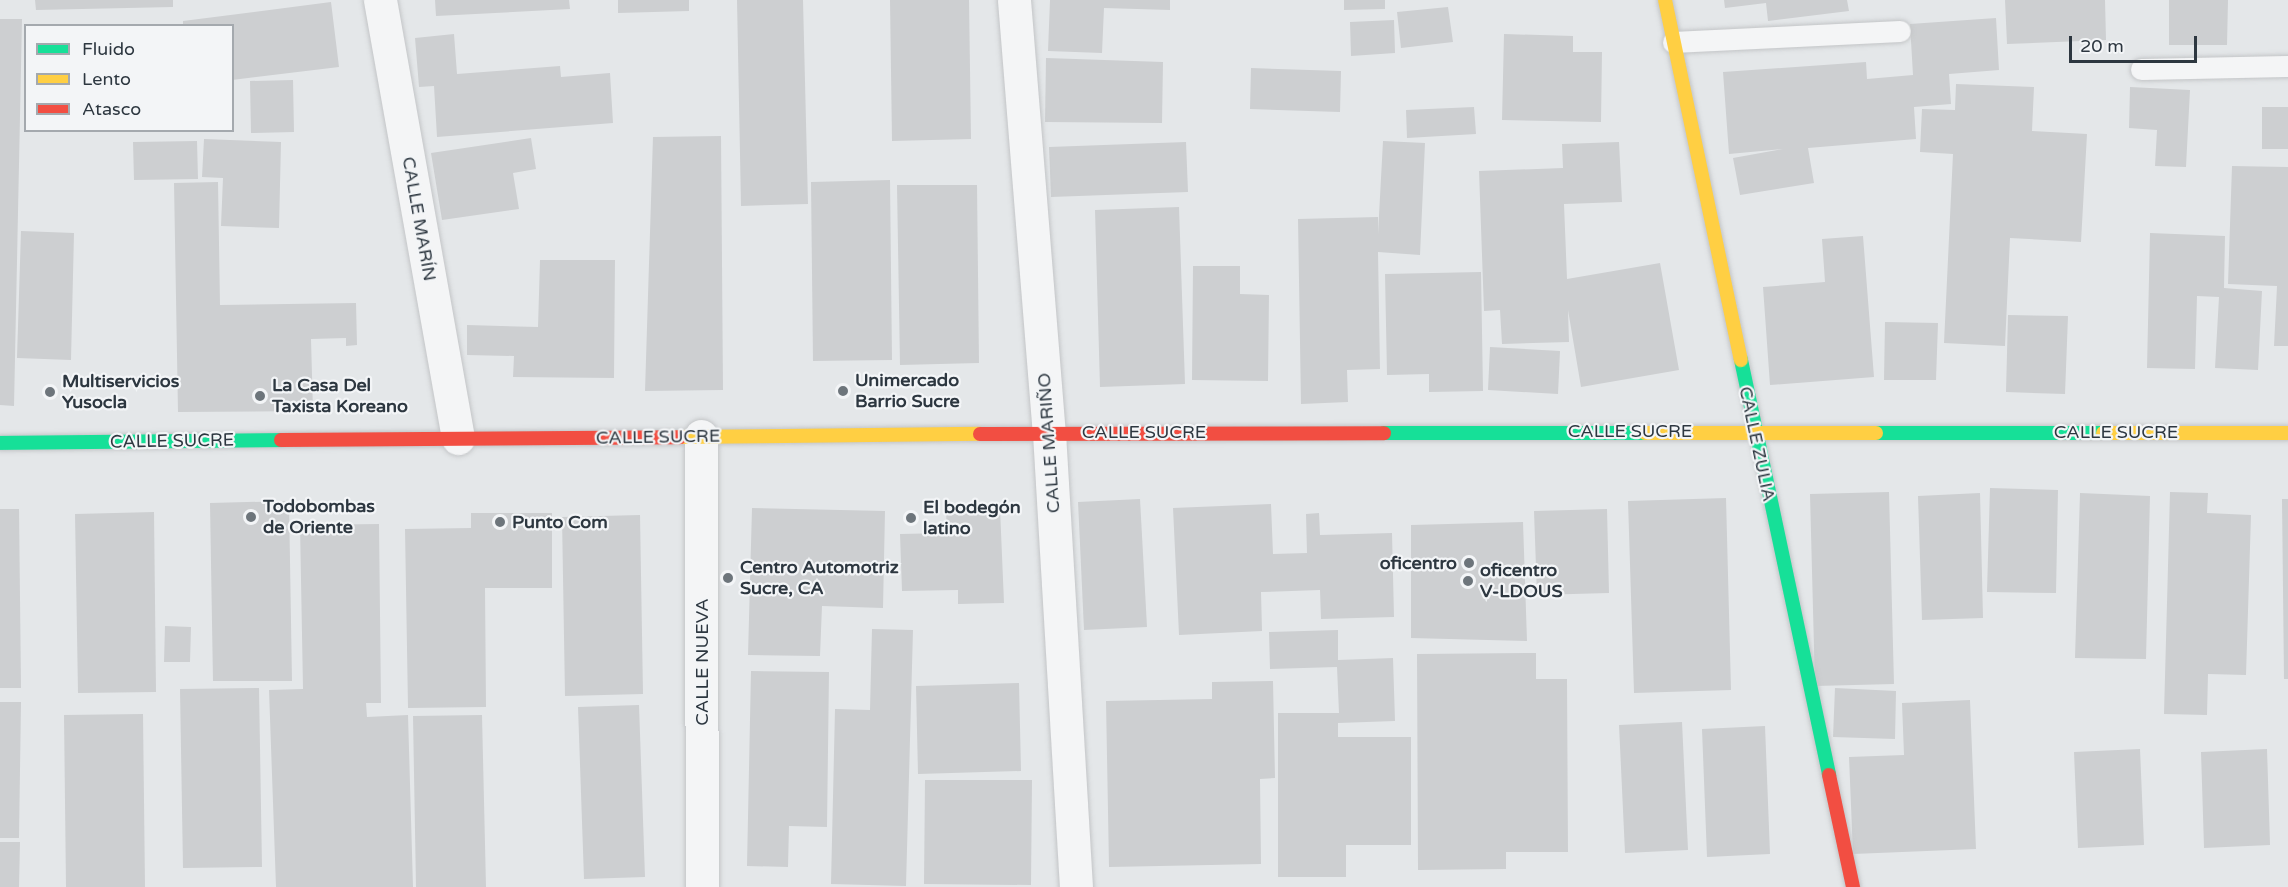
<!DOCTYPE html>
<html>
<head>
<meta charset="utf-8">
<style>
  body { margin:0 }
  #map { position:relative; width:2288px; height:887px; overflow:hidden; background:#e4e7e9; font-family:"Varela Round",sans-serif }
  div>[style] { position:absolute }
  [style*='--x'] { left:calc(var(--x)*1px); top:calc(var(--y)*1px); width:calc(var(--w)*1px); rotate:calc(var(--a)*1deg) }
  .building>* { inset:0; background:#cdcfd1 }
  .roads { filter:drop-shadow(0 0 2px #c3c5c7) drop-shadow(0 0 2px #c3c5c7) }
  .lane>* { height:21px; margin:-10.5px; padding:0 10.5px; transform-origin:10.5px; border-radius:10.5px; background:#f4f5f6 }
  .street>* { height:33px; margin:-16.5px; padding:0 16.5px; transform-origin:16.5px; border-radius:16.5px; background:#f4f5f6 }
  .fast>* { height:14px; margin:-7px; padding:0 7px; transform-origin:7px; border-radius:7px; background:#16e098 }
  .slow>* { height:14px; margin:-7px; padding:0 7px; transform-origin:7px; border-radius:7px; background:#ffcf43 }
  .jam>* { height:14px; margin:-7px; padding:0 7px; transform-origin:7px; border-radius:7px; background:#f24e42 }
  .dots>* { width:16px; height:16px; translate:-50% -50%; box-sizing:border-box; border:3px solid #f3f5f7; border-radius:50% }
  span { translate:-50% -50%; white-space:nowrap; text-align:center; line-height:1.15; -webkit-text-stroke:4.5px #f3f5f7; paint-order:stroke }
  .street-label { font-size:18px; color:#2d3740 }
  .poi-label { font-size:18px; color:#2d3740; font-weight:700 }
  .left { translate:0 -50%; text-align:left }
  .right { translate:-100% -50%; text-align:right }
  .legend { position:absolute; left:24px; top:24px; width:210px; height:108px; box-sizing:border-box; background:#f3f5f7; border:2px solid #a4a9ae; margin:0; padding:8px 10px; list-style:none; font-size:18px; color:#2d3740 }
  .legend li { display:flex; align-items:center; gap:12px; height:30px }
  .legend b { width:30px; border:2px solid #a4a9ae }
  .scale { position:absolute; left:2069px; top:36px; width:128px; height:27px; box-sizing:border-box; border:3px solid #2d3740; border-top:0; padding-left:8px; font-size:18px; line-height:21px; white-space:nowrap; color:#2d3740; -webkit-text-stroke:4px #f3f5f7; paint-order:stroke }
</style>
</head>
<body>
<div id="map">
  <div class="building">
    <i style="clip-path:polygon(35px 0,173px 0,173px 7px,36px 10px)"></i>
    <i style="clip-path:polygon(435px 0,569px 0,570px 9px,436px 16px)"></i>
    <i style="clip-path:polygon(618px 0,689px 0,689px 11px,618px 13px)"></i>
    <i style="clip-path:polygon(737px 0,803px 0,808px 204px,741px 206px)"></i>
    <i style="clip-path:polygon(890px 0,969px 0,971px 139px,892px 141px)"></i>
    <i style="clip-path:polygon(1050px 0,1170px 0,1170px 10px,1104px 8px,1102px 53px,1048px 51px)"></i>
    <i style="clip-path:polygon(1344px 0,1385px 0,1385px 9px,1344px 10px)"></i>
    <i style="clip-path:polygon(1724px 0,1847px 0,1849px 11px,1768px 21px,1766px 3px,1725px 8px)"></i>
    <i style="clip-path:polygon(2005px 0,2105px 0,2106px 40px,2007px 44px)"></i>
    <i style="clip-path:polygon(2169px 0,2228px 0,2227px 45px,2169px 45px)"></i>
    <i style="clip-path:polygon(331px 2px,339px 67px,232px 80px,232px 26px,183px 26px,183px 21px)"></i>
    <i style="clip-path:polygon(1448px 7px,1453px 42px,1401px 48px,1397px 12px)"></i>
    <i style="clip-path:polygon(1996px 18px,1999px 70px,1949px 74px,1951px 104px,1914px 107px,1916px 139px,1808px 148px,1814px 183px,1740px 195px,1733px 158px,1783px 149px,1729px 154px,1723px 72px,1866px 62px,1867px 79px,1913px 75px,1910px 24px)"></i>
    <i style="clip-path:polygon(0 19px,22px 19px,14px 406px,0 405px)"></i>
    <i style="clip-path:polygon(1394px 20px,1395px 53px,1351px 56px,1350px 22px)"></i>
    <i style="clip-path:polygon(454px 34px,457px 74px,560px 66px,561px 77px,610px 73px,613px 123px,437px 137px,434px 86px,419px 87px,415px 38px)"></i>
    <i style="clip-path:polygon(1504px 34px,1573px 36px,1573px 52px,1602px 52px,1601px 122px,1502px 120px)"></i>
    <i style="clip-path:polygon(1046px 58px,1163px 62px,1162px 123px,1045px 122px)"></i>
    <i style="clip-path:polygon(1251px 68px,1341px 71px,1340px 112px,1250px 109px)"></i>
    <i style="clip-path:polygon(293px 80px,294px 132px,251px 133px,250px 81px)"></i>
    <i style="clip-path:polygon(1956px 84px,2034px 87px,2032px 131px,2087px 134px,2081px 242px,2010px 238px,2005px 346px,1944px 343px,1953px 154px,1920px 152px,1922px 109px,1955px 110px)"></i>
    <i style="clip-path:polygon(2130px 87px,2190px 90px,2186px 167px,2155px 166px,2157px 130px,2129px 128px)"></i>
    <i style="clip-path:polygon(1474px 107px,1476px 134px,1407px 138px,1406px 110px)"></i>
    <i style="clip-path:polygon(2262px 107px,2288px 107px,2288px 149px,2262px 149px)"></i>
    <i style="clip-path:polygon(721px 136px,723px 390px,645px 391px,653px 137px)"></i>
    <i style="clip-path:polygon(531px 138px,536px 169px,513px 173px,519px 209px,442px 220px,431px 153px)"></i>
    <i style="clip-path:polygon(204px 139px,281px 142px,279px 228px,221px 226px,223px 178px,202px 177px)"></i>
    <i style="clip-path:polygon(197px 141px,198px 179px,134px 180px,133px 142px)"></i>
    <i style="clip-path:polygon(1383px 141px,1425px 143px,1420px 255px,1378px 252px,1380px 369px,1347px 370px,1348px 402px,1301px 404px,1298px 219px,1378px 217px,1378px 234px)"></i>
    <i style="clip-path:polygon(1186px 142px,1188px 192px,1051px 197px,1049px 147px)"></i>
    <i style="clip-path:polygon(1619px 142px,1622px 202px,1564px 204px,1567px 279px,1660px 263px,1679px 370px,1581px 387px,1568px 310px,1569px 342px,1502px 344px,1500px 310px,1484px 311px,1479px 171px,1563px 168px,1562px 144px)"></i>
    <i style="clip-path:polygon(2232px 166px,2288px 167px,2288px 346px,2274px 346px,2277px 286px,2228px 284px)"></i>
    <i style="clip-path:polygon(890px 180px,892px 360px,813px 361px,811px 182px)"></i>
    <i style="clip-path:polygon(218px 182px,220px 305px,356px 303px,357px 345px,346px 346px,346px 338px,311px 339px,313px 411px,178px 412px,174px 183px)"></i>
    <i style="clip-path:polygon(897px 185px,977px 185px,979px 363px,900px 365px)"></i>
    <i style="clip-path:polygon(1179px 207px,1185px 384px,1100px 387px,1095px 210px)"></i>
    <i style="clip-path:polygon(21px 231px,74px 233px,71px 360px,17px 358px)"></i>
    <i style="clip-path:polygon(2150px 233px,2225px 236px,2224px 288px,2262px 291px,2258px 370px,2215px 368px,2219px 297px,2197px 296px,2195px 369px,2147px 368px)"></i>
    <i style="clip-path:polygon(1863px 236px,1874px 377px,1770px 385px,1763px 287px,1825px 282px,1822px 239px)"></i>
    <i style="clip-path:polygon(540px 260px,615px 260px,614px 378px,513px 377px,514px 356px,467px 355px,467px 325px,538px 327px)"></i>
    <i style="clip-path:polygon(1193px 266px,1240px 266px,1240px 294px,1269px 295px,1268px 381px,1192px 380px)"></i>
    <i style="clip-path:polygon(1481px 272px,1483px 391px,1429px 392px,1429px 374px,1387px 375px,1385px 274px)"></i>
    <i style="clip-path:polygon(2008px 315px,2068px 316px,2065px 394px,2006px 392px)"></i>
    <i style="clip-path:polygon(1885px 322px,1938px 323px,1936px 380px,1884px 380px)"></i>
    <i style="clip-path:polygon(1490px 347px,1560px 351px,1558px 394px,1488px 390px)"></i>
    <i style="clip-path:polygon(1990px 488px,2058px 490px,2056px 593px,1987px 592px)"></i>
    <i style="clip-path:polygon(1889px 492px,1894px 684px,1815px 686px,1810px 494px)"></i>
    <i style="clip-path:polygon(2170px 492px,2208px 493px,2207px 513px,2251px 515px,2246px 675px,2208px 674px,2207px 715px,2164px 714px)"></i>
    <i style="clip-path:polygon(1980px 493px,1983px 618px,1922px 620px,1918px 496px)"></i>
    <i style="clip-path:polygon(2080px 493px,2150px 496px,2146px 659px,2075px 658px)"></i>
    <i style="clip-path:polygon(1726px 498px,1731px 690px,1634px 693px,1628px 501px)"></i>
    <i style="clip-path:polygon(1140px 499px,1147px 627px,1084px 630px,1078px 502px)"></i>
    <i style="clip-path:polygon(2282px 499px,2288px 499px,2288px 679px,2284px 679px)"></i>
    <i style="clip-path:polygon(289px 501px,292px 681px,213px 681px,210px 503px)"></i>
    <i style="clip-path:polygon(1271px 504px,1273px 554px,1307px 553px,1306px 514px,1319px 513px,1320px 535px,1392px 533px,1394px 617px,1321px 619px,1320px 590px,1261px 592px,1262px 631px,1179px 635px,1173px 508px)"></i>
    <i style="clip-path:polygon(752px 508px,885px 511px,883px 608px,822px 606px,820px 656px,748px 655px)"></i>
    <i style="clip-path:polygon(1000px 508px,1004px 603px,958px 604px,958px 590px,902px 591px,900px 534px,947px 533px,946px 510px)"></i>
    <i style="clip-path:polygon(0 509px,19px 509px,21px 688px,0 688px)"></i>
    <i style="clip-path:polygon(1607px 509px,1609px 593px,1537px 595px,1534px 511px)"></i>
    <i style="clip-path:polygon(154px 512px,156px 692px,78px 693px,75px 514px)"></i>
    <i style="clip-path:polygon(471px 513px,552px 513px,552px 588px,485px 588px,486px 707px,408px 708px,405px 529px,471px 528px)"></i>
    <i style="clip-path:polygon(640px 515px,643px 694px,565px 696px,562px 517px)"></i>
    <i style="clip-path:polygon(1523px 522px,1527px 641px,1411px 638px,1411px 525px)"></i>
    <i style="clip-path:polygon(379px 524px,381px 703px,366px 703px,367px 717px,408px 715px,413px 887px,276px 887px,269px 690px,303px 689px,300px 525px)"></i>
    <i style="clip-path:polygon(165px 626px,191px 627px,190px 662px,164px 662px)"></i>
    <i style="clip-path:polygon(872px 629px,913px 630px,906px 886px,831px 884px,835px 709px,870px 710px)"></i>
    <i style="clip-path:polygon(1338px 630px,1338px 660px,1393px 658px,1395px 721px,1338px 723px,1338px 737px,1411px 737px,1411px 845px,1346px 845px,1346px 877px,1278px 877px,1278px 713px,1339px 713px,1337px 667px,1270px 669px,1269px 632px)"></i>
    <i style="clip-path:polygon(1536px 653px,1536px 679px,1567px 679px,1568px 852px,1506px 852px,1506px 869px,1418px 870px,1417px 654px)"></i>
    <i style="clip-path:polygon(751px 671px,829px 672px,827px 827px,789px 826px,788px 867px,747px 866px)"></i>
    <i style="clip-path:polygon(1273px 681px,1275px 778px,1260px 779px,1261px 864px,1109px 867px,1106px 701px,1212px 699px,1212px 682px)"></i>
    <i style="clip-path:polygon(1019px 683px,1021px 771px,918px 774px,916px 686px)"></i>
    <i style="clip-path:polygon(259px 688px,262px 867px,183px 868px,180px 689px)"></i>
    <i style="clip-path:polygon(1835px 688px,1896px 691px,1895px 739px,1833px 737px)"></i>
    <i style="clip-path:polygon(1970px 700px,1976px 849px,1853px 854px,1849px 757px,1904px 755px,1902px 703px)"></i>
    <i style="clip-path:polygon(0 702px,21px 702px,19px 838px,0 838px)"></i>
    <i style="clip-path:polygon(639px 705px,645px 877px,584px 879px,578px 707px)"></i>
    <i style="clip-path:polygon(143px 714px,145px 887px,66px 887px,64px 715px)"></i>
    <i style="clip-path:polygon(482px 715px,486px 887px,416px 887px,413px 716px)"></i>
    <i style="clip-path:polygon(1682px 722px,1688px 850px,1625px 853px,1619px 725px)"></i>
    <i style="clip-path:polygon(1765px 726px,1770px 854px,1707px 857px,1702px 729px)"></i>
    <i style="clip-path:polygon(2140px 749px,2144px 845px,2078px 848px,2074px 752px)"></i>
    <i style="clip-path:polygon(2267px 749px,2270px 845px,2204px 848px,2201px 752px)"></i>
    <i style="clip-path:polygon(925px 780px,1032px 780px,1031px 885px,924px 884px)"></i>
    <i style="clip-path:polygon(0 842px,20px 842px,19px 887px,0 887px)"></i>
  </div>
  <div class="roads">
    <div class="lane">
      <i style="--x:1673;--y:42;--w:227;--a:-2.8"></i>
      <i style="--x:2141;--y:69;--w:147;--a:-1.2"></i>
    </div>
    <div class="street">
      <i style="--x:380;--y:0;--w:445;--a:79.9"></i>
      <i style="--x:1014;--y:0;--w:434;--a:85.4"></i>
      <i style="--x:1049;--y:433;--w:455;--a:86.6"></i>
      <i style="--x:701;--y:436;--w:451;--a:89.9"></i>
    </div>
    <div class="fast">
      <i style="--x:1741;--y:360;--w:424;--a:78"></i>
      <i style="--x:1384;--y:433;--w:261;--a:0"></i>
      <i style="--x:1876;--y:433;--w:227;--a:0"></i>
      <i style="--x:0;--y:443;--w:281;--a:-0.6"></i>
    </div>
    <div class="slow">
      <i style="--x:1665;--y:0;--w:368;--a:78.1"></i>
      <i style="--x:1645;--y:433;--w:231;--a:0"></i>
      <i style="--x:2103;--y:433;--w:185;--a:0"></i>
      <i style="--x:680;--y:437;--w:300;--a:-0.6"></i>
    </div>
    <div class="jam">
      <i style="--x:980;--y:434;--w:404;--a:-0.1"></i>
      <i style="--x:281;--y:440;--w:399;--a:-0.4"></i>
      <i style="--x:1829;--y:775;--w:115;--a:77.9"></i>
    </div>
  </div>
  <div class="dots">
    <i style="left:843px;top:391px;background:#6d757b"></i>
    <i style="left:50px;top:392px;background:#6d757b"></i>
    <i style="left:260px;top:396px;background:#6d757b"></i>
    <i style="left:251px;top:517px;background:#6d757b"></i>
    <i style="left:911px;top:518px;background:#6d757b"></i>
    <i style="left:500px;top:522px;background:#6d757b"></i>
    <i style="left:1469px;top:563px;background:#6d757b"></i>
    <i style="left:728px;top:578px;background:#6d757b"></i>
    <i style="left:1468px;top:581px;background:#6d757b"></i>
  </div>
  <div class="street-label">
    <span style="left:419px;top:219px;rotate:80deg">CALLE MARÍN</span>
    <span style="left:1630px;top:431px">CALLE SUCRE</span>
    <span style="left:1144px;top:432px">CALLE SUCRE</span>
    <span style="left:2116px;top:432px">CALLE SUCRE</span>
    <span style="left:658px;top:437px;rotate:-1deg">CALLE SUCRE</span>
    <span style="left:172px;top:441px;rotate:-1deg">CALLE SUCRE</span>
    <span style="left:1049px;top:443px;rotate:-94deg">CALLE MARIÑO</span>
    <span style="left:1757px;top:444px;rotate:78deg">CALLE ZULIA</span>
    <span style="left:702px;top:662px;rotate:-90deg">CALLE NUEVA</span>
  </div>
  <div class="poi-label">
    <span class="left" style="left:855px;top:391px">Unimercado<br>Barrio Sucre</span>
    <span class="left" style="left:62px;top:392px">Multiservicios<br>Yusocla</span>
    <span class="left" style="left:272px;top:396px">La Casa Del<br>Taxista Koreano</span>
    <span class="left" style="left:263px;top:517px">Todobombas<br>de Oriente</span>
    <span class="left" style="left:923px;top:518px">El bodegón<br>latino</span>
    <span class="left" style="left:512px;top:522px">Punto Com</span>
    <span class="right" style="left:1457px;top:563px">oficentro</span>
    <span class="left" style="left:740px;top:578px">Centro Automotriz<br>Sucre, CA</span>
    <span class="left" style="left:1480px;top:581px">oficentro<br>V-LDOUS</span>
  </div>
  <ul class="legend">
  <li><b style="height:8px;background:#16e098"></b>Fluido</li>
  <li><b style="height:8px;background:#ffcf43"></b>Lento</li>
  <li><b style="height:8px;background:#f24e42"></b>Atasco</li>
  </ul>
  <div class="scale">20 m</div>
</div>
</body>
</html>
